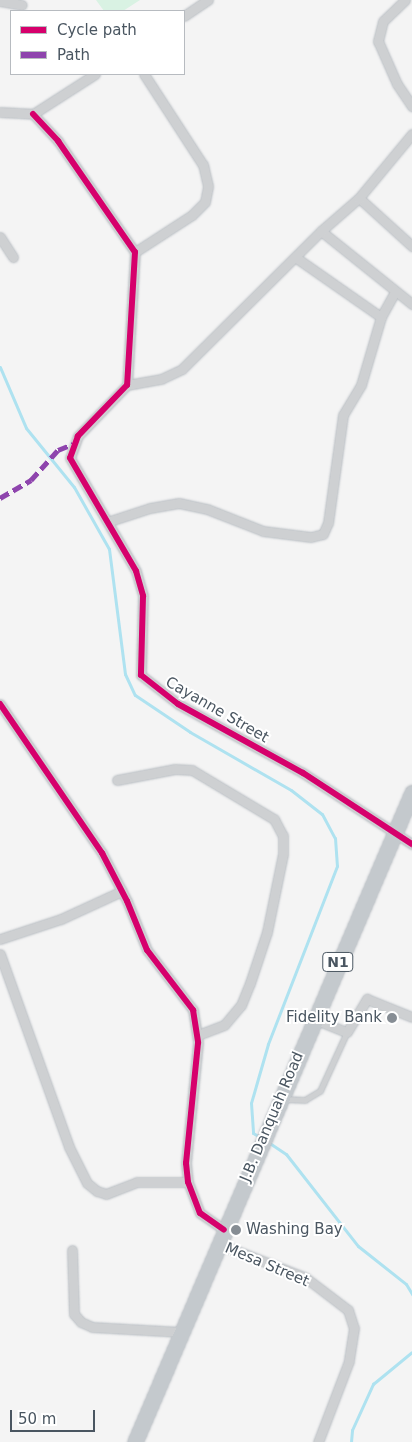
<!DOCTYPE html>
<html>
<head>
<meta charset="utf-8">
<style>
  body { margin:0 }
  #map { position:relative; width:412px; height:1442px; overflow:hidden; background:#f4f4f4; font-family:"DejaVu Sans",sans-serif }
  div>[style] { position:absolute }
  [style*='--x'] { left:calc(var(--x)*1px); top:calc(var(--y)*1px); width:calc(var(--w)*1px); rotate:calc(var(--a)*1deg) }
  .green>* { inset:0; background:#d9f2e3 }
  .stream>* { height:3px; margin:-1.5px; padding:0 1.5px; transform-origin:1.5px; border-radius:1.5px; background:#aee2f0 }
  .roads { filter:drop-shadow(0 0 1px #b9bec3) drop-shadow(0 0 1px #b9bec3) }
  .service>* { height:4.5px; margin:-2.25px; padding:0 2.25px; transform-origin:2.25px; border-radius:2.25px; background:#ced0d2 }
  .minor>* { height:9px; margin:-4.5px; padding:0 4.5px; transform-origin:4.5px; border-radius:4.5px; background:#ced0d2 }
  .trunk>* { height:15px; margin:-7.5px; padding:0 7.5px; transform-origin:7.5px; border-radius:7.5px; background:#c4c9cd }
  .quiet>* { height:5px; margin-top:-2.5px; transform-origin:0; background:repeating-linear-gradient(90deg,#8e44ad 0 10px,transparent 0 15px) }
  .cycleway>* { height:6px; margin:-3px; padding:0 3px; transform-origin:3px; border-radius:3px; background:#d6006c }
  .dots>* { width:14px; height:14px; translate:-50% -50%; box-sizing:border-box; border:2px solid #fff; border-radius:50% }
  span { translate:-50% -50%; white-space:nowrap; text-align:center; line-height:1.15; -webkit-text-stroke:4px #fff; paint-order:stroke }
  .shield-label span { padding:1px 4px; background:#fff; border:1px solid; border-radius:4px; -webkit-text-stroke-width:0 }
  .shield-label { font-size:14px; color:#4a5661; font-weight:700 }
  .street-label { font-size:15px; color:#4a5661 }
  .poi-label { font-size:15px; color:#4a5661 }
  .right { translate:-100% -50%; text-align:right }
  .left { translate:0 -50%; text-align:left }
  .legend { position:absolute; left:10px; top:10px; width:175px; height:65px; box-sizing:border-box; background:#fff; border:1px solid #b7bbc0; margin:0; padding:6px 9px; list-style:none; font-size:15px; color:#4a5661 }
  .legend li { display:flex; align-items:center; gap:10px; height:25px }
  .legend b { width:25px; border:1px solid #b7bbc0 }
  .scale { position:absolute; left:10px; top:1410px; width:85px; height:22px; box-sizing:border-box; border:2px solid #4a5661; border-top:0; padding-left:6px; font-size:15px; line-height:18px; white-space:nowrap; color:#4a5661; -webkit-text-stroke:4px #fff; paint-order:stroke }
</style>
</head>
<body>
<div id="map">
  <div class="green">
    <i style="clip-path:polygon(96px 0,140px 0,123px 11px,104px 11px)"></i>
  </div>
  <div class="stream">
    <i style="--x:0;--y:367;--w:66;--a:66.9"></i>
    <i style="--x:26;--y:428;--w:76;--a:50.9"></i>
    <i style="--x:74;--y:487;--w:71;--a:60.6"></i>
    <i style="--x:109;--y:549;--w:126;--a:82.7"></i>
    <i style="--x:125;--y:674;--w:23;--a:65"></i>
    <i style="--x:135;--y:695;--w:66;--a:33.9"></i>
    <i style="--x:190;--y:732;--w:116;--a:29.9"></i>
    <i style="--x:291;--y:790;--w:39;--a:38"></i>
    <i style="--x:322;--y:814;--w:27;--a:62"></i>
    <i style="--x:335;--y:838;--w:28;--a:86"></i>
    <i style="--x:337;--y:866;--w:191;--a:111.2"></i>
    <i style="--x:268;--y:1044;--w:61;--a:106.1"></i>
    <i style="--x:251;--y:1103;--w:30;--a:86"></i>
    <i style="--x:253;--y:1133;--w:8;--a:30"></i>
    <i style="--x:268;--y:1142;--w:22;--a:34"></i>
    <i style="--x:286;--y:1154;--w:117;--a:52"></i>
    <i style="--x:358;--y:1246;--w:61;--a:38.4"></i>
    <i style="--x:406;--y:1284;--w:12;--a:59"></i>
    <i style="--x:351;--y:1442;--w:12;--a:-85"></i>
    <i style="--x:352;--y:1430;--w:51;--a:-65.5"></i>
    <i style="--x:373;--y:1384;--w:50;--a:-39.4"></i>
  </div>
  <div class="roads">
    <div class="service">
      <i style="--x:285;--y:1099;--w:20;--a:3"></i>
      <i style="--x:305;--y:1100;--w:17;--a:-31"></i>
      <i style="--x:320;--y:1091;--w:65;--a:-65.4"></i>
    </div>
    <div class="minor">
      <i style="--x:405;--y:0;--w:30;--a:136"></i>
      <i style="--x:383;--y:21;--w:21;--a:104"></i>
      <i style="--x:378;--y:41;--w:47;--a:66.2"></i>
      <i style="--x:397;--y:84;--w:27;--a:56"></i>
      <i style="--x:0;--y:1;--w:22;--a:10"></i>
      <i style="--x:184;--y:16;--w:29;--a:-34"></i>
      <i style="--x:0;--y:112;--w:33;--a:3"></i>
      <i style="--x:33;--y:114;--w:74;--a:-32.8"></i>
      <i style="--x:33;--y:114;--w:37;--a:47"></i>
      <i style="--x:58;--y:141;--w:135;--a:55.3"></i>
      <i style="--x:135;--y:252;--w:133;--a:93.4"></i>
      <i style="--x:127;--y:385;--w:71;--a:133.9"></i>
      <i style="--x:78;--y:436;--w:23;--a:110"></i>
      <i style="--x:70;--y:458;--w:131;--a:59.7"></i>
      <i style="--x:136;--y:571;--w:26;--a:74"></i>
      <i style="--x:143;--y:596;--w:79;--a:91.5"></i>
      <i style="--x:141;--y:675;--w:47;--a:38.1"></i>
      <i style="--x:178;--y:704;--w:143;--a:28.9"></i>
      <i style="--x:303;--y:773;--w:130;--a:33.1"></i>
      <i style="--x:359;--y:198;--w:72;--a:42.2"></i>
      <i style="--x:321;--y:231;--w:117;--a:38.7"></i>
      <i style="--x:0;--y:237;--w:24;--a:57"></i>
      <i style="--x:135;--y:252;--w:68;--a:-33"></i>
      <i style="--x:192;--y:215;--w:18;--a:-45"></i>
      <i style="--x:205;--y:202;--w:16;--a:-79"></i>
      <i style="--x:208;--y:186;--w:22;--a:-103"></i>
      <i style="--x:203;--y:165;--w:108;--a:-123"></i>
      <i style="--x:295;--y:257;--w:105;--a:34.9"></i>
      <i style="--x:381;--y:317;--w:29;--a:-61"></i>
      <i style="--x:127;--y:385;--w:35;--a:-10"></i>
      <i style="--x:161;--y:379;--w:23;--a:-25"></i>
      <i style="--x:182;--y:369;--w:196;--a:-44.8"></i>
      <i style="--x:321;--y:231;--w:50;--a:-41"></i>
      <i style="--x:359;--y:198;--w:83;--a:-50.4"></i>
      <i style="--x:110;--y:521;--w:42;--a:-18"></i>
      <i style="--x:150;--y:508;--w:29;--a:-10"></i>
      <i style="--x:179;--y:503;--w:29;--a:12"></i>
      <i style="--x:207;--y:509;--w:60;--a:21.4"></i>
      <i style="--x:263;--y:531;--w:48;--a:7.1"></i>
      <i style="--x:311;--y:537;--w:12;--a:-14"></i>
      <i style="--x:323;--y:534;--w:12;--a:-66"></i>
      <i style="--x:328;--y:523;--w:109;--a:-82.1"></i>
      <i style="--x:343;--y:415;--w:35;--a:-59"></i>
      <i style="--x:361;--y:385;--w:71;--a:-73.6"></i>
      <i style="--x:0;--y:704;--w:181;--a:55.6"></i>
      <i style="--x:102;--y:853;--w:54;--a:62.5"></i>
      <i style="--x:127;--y:901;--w:53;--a:67.8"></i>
      <i style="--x:147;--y:950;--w:76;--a:52.5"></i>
      <i style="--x:193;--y:1010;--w:33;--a:81"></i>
      <i style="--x:198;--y:1043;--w:121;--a:95.7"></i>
      <i style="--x:186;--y:1163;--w:19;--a:84"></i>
      <i style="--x:188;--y:1182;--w:33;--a:69"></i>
      <i style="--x:200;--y:1213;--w:29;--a:35"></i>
      <i style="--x:117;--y:780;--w:59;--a:-10.7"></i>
      <i style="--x:175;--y:769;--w:17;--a:3"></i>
      <i style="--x:192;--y:770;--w:96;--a:30.9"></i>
      <i style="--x:274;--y:819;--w:19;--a:62"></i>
      <i style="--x:283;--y:836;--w:18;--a:90"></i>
      <i style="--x:283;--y:854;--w:80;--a:101.6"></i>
      <i style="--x:267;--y:932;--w:54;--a:108.4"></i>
      <i style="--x:250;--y:983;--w:24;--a:112"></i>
      <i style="--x:241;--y:1005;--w:26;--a:130"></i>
      <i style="--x:224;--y:1025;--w:28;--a:159"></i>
      <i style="--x:0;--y:939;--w:64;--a:-18.2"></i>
      <i style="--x:61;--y:919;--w:67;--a:-24.7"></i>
      <i style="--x:0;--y:954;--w:205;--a:70.3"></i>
      <i style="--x:69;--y:1147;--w:40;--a:63.4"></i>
      <i style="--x:87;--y:1183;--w:13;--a:39"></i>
      <i style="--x:97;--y:1191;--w:9;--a:18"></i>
      <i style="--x:106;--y:1194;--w:33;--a:-21"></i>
      <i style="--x:137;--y:1182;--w:51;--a:0"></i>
      <i style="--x:314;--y:1019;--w:35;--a:22"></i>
      <i style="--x:347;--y:1032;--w:39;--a:-59"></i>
      <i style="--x:367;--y:999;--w:48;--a:21.8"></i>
      <i style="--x:219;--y:1244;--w:93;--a:21.3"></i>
      <i style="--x:306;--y:1278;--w:53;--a:37.3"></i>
      <i style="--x:348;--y:1310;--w:19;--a:72"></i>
      <i style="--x:354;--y:1328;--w:33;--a:99"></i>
      <i style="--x:349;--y:1361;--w:87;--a:110.9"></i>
      <i style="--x:72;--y:1250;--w:64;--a:88.2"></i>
      <i style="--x:74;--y:1314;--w:11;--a:49"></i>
      <i style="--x:81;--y:1322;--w:12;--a:24"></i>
      <i style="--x:92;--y:1327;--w:90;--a:3.2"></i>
    </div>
    <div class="trunk">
      <i style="--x:135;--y:1442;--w:706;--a:-66.89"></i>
    </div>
  </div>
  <div class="quiet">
    <i style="--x:0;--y:498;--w:36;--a:-30"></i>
    <i style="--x:31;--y:480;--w:40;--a:-48"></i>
    <i style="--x:58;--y:450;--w:16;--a:-22"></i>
  </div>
  <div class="cycleway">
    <i style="--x:33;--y:114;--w:37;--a:47"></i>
    <i style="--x:58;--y:141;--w:135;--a:55.3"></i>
    <i style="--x:135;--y:252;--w:133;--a:93.4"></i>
    <i style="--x:127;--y:385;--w:71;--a:133.9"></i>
    <i style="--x:78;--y:436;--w:23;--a:110"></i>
    <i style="--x:70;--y:458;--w:131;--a:59.7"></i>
    <i style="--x:136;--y:571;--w:26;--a:74"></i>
    <i style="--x:143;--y:596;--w:79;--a:91.5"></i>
    <i style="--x:141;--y:675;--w:47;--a:38.1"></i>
    <i style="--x:178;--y:704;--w:143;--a:28.9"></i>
    <i style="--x:303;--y:773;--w:130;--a:33.1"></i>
    <i style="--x:0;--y:704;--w:181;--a:55.6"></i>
    <i style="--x:102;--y:853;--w:54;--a:62.5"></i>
    <i style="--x:127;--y:901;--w:53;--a:67.8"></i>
    <i style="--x:147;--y:950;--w:76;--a:52.5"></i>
    <i style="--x:193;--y:1010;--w:33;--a:81"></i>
    <i style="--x:198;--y:1043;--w:121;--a:95.7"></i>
    <i style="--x:186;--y:1163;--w:19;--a:84"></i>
    <i style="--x:188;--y:1182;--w:33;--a:69"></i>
    <i style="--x:200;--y:1213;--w:29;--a:35"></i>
  </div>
  <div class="dots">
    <i style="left:392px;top:1018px;background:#868d94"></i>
    <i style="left:236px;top:1230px;background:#868d94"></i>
  </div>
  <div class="shield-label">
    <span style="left:338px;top:962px">N1</span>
  </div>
  <div class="street-label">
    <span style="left:217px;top:710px;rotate:30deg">Cayanne Street</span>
    <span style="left:272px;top:1117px;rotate:-67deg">J.B. Danquah Road</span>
    <span style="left:267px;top:1265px;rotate:23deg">Mesa Street</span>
  </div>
  <div class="poi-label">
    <span class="right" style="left:382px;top:1018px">Fidelity Bank</span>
    <span class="left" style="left:246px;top:1230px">Washing Bay</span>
  </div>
  <ul class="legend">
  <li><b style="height:6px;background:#d6006c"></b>Cycle path</li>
  <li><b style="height:6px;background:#8e44ad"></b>Path</li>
  </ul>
  <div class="scale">50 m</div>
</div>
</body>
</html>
